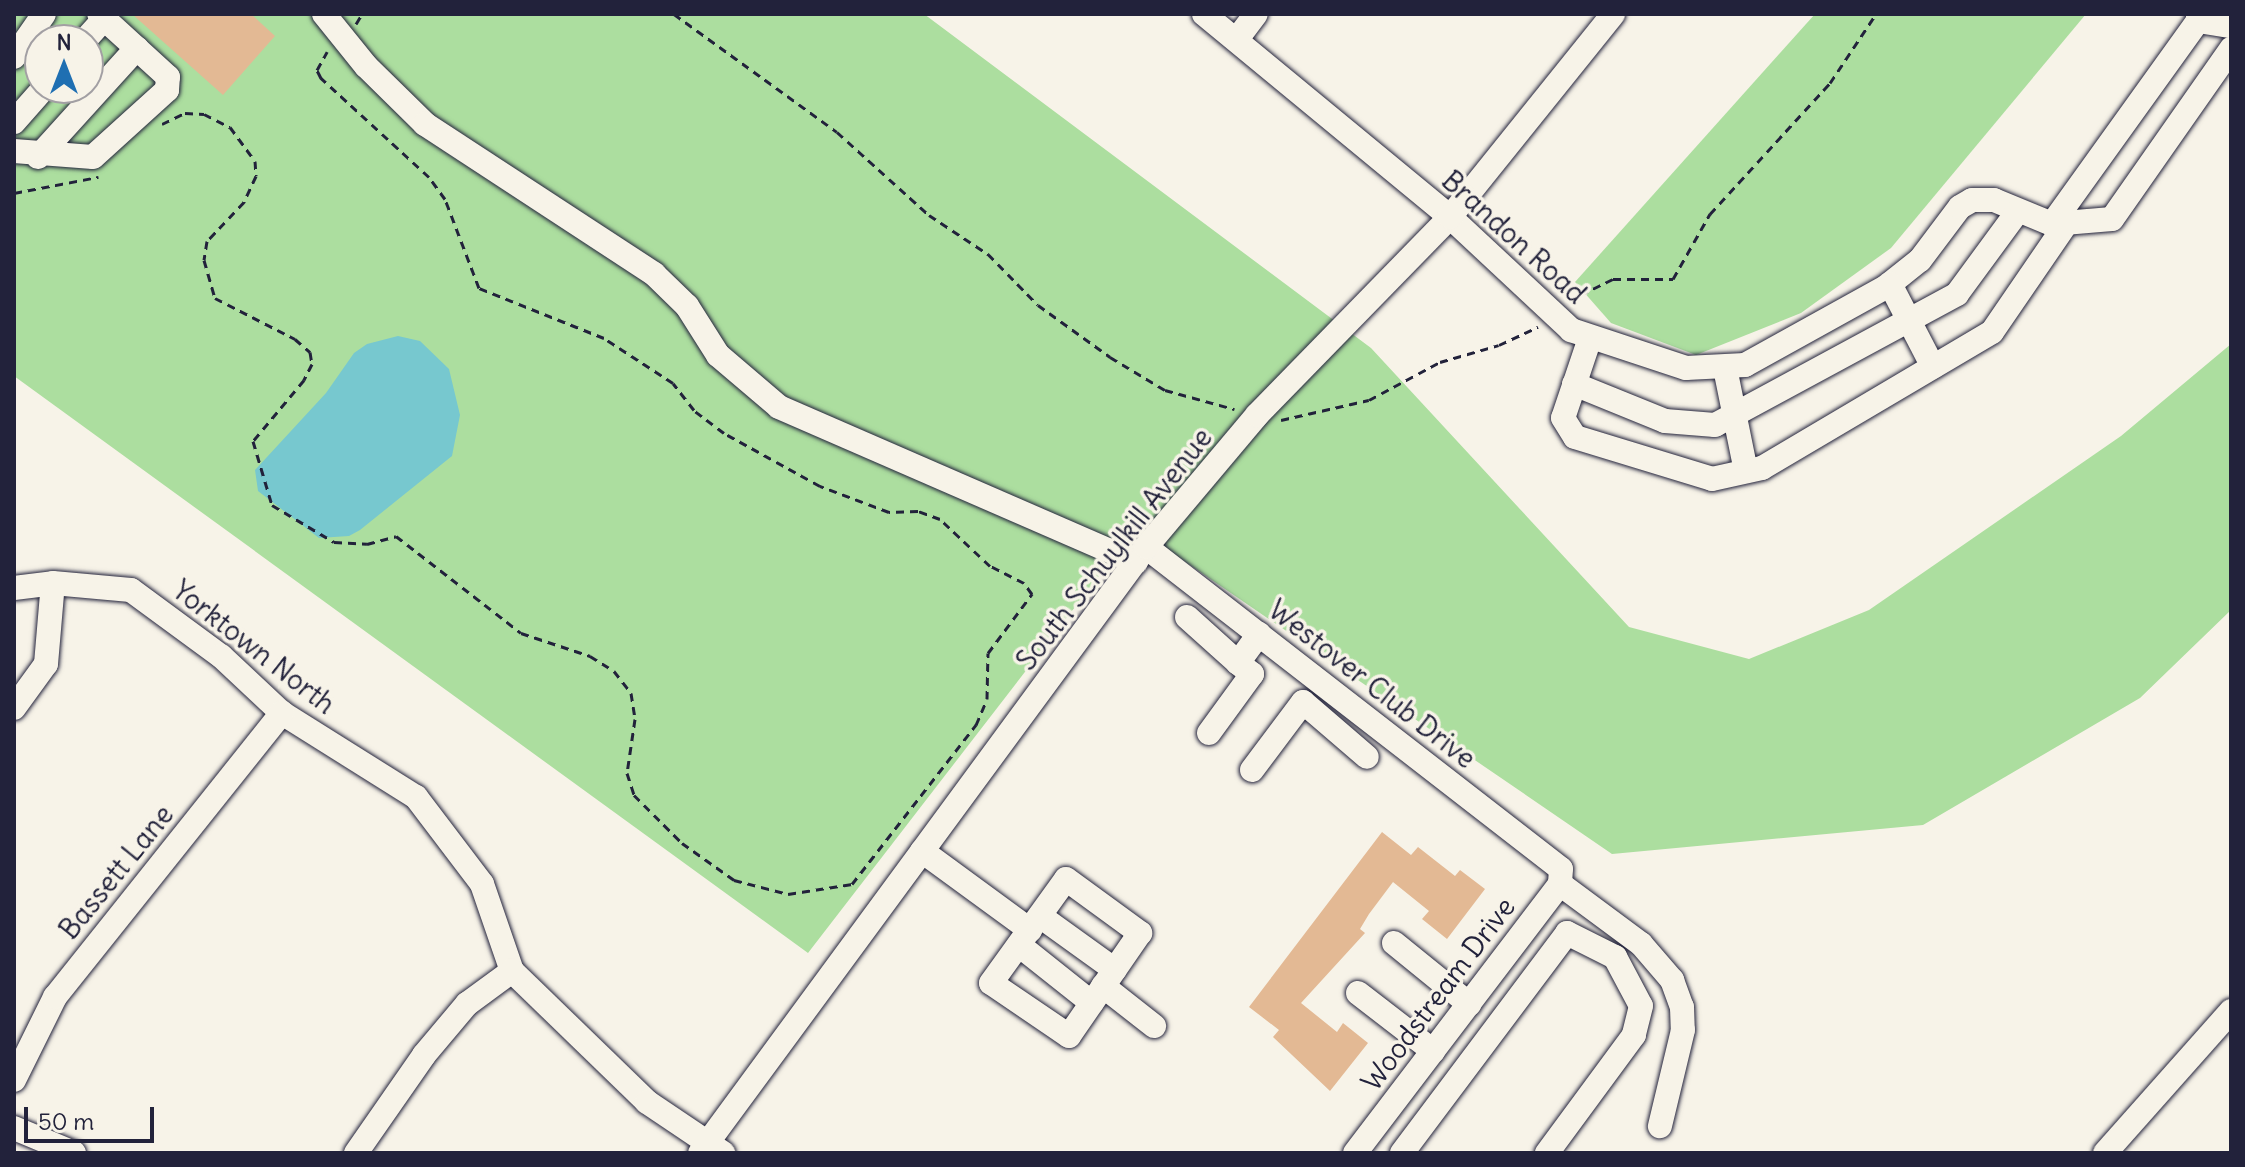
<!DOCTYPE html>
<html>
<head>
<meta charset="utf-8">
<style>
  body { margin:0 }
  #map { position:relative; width:2245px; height:1167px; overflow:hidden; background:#f7f3e8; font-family:Delius,sans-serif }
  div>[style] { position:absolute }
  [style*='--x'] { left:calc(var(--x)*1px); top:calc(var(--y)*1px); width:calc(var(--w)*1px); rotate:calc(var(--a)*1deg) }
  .green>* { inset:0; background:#acde9f }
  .water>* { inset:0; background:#77c8cf }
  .building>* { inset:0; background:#e3b994 }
  .path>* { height:3px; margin-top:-1.5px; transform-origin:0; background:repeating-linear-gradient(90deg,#22223b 0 8px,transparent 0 14px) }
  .roads { filter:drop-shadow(0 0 2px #22223b) drop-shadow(0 0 2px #22223b) }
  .minor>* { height:24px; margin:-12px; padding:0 12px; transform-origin:12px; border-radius:12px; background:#f7f3e8 }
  span { translate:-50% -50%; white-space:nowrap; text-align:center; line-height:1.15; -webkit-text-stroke:7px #f7f3e8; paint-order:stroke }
  .street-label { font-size:28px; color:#22223b }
  .frame { position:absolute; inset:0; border:16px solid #22223b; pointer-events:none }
  .north { position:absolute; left:24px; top:24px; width:80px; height:80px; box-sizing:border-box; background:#f7f3e8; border:2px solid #a29fa3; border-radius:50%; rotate:0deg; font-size:22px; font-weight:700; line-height:32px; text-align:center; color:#22223b }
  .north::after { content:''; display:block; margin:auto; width:28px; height:36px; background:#1f6fb2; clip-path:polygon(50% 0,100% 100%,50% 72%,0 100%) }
  .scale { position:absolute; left:24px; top:1107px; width:130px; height:36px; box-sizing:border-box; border:4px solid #22223b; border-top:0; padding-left:10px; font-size:24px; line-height:28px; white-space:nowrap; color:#22223b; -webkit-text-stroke:6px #f7f3e8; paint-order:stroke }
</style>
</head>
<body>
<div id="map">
  <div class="green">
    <i style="clip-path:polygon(evenodd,14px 14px,924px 14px,1371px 348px,1629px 627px,1749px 659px,1869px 610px,2121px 436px,2231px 344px,2231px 610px,2140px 698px,1923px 825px,1612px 854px,1136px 528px,808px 953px,14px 376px,14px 14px,40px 40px,88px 40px,88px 88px,40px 88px,40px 40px)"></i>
    <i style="clip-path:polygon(1815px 14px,2086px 14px,1891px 248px,1801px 313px,1696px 355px,1611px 323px,1575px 282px)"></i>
  </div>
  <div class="water">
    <i style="clip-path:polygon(398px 336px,420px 341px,449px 369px,460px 415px,452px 456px,360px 530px,349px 536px,319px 538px,258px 491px,255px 470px,326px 393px,354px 353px,367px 344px)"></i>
  </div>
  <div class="building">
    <i style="clip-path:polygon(132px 14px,251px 14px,275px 36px,223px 95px)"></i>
    <i style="clip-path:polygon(1382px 832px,1411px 855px,1418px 847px,1455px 876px,1460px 870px,1485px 889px,1447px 939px,1422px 919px,1429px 911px,1393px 882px,1369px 914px,1360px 929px,1365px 933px,1301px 1003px,1337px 1032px,1343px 1023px,1368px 1043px,1330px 1091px,1273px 1037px,1279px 1030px,1249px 1007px)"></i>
  </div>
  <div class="path">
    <i style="--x:674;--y:14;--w:201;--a:35.9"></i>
    <i style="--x:837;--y:132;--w:124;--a:42.1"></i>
    <i style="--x:929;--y:215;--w:71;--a:33.5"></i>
    <i style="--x:988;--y:254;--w:71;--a:45.6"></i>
    <i style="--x:1038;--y:305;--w:89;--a:35.8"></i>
    <i style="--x:1110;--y:357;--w:64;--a:31"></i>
    <i style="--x:1165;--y:390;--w:72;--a:15.4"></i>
    <i style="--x:356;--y:24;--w:12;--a:-59"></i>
    <i style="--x:162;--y:124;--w:25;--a:-26"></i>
    <i style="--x:185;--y:113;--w:19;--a:3"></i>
    <i style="--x:204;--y:114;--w:29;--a:27"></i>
    <i style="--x:230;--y:127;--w:42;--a:53.7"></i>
    <i style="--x:255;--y:161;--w:15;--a:86"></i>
    <i style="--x:256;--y:176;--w:29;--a:115"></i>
    <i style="--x:244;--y:202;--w:54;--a:133.5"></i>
    <i style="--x:207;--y:241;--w:19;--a:99"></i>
    <i style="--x:204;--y:260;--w:40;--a:74"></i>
    <i style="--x:215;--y:298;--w:90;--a:27.1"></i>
    <i style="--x:295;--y:339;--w:20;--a:41"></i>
    <i style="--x:310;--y:352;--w:12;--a:81"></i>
    <i style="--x:312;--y:364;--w:18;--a:117"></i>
    <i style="--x:304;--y:380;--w:80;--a:129.9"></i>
    <i style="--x:253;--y:441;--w:67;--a:73.5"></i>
    <i style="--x:272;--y:505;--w:72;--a:30.8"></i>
    <i style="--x:334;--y:542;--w:33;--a:3"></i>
    <i style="--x:367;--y:544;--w:30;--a:-15"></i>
    <i style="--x:396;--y:536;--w:158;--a:37.8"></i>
    <i style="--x:521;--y:633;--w:73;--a:18.4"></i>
    <i style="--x:590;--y:656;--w:28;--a:32"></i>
    <i style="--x:614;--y:671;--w:28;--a:52"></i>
    <i style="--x:631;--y:693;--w:26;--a:81"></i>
    <i style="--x:635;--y:719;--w:55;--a:98.4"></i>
    <i style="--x:627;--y:773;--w:23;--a:72"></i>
    <i style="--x:634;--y:795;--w:68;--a:45"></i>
    <i style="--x:682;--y:843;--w:64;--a:35.4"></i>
    <i style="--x:734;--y:880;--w:56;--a:14.5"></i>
    <i style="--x:788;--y:894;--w:65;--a:-8.9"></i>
    <i style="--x:852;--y:884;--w:202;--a:-52.1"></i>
    <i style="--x:976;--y:725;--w:28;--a:-67"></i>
    <i style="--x:987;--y:699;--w:46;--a:-88.8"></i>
    <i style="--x:988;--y:653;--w:74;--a:-53.3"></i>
    <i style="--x:1032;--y:594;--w:14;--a:-126"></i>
    <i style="--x:1024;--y:583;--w:38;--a:-153"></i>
    <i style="--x:990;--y:566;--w:69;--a:-136.8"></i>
    <i style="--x:940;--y:519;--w:23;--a:-160"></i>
    <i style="--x:918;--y:511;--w:29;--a:178"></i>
    <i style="--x:889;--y:512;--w:74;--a:-159.4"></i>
    <i style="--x:820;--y:486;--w:110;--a:-151.1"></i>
    <i style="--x:724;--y:433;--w:38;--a:-143"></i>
    <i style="--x:694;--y:410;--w:34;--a:-128"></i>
    <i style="--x:673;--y:383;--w:82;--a:-146.9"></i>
    <i style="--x:604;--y:338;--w:135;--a:-158.2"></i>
    <i style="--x:479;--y:288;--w:95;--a:-110.9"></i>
    <i style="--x:445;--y:199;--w:27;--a:-126"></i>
    <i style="--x:429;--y:177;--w:147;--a:-137.5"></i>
    <i style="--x:321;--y:78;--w:9;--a:-117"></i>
    <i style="--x:317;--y:70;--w:21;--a:-61"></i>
    <i style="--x:14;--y:193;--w:86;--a:-10.8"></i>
    <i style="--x:1568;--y:301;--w:50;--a:-26.1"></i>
    <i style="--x:1613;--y:279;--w:60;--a:0"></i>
    <i style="--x:1673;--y:279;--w:75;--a:-60.4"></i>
    <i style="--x:1710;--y:214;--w:178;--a:-47.5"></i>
    <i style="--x:1830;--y:83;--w:83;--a:-56.3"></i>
    <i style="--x:1281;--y:420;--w:90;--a:-12.8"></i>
    <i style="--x:1369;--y:400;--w:81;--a:-28.2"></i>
    <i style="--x:1440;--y:362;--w:61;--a:-16.1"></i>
    <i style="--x:1499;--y:345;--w:43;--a:-24.8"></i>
  </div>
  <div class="roads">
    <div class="minor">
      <i style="--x:324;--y:14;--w:67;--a:51.1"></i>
      <i style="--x:366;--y:66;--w:83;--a:44.5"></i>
      <i style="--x:425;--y:124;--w:274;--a:33.2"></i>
      <i style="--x:654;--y:274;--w:46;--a:44.1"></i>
      <i style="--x:687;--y:306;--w:58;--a:57.7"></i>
      <i style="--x:718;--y:355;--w:80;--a:40.4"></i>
      <i style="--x:779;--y:407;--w:389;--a:23.5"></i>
      <i style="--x:1204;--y:14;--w:319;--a:39.5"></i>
      <i style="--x:1450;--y:217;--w:166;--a:43"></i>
      <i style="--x:1571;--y:330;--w:121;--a:18.3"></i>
      <i style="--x:1686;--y:368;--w:59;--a:-2.9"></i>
      <i style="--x:1745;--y:365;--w:161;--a:-29"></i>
      <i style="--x:1886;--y:287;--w:43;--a:-38.5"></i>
      <i style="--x:1920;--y:260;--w:66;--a:-53"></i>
      <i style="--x:1960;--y:207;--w:14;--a:-30"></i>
      <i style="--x:1972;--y:200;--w:22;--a:0"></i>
      <i style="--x:1994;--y:200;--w:63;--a:22.5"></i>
      <i style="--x:2052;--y:224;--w:60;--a:-4.8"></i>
      <i style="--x:2112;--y:219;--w:208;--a:-55"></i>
      <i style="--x:2198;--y:21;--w:33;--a:9"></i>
      <i style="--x:1237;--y:39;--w:31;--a:-53"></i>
      <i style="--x:85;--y:40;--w:28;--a:-48"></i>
      <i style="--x:14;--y:57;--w:52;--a:-55.1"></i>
      <i style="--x:14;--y:122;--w:45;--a:-48.6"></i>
      <i style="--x:14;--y:151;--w:79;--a:4.3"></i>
      <i style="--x:93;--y:157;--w:100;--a:-42.2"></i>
      <i style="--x:167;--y:90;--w:13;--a:-86"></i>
      <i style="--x:168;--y:77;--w:93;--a:-137.6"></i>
      <i style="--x:38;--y:157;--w:147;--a:-47.8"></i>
      <i style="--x:2052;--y:224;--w:250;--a:-54.3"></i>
      <i style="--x:2198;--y:21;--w:7;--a:-90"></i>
      <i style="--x:1890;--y:284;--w:93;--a:62.6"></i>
      <i style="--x:1590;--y:338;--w:84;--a:108.6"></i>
      <i style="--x:1563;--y:418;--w:22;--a:58"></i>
      <i style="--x:1575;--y:437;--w:143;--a:17"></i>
      <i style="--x:1712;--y:479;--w:51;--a:-12.4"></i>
      <i style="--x:1762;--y:468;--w:267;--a:-30.6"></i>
      <i style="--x:1992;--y:332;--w:131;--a:-55.6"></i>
      <i style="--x:1725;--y:368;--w:105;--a:78.5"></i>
      <i style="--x:1574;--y:384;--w:98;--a:22.1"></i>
      <i style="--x:1665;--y:421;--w:50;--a:4.6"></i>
      <i style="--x:1715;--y:425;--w:275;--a:-28.4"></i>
      <i style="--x:1957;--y:294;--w:103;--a:-53.7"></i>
      <i style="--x:1146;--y:547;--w:525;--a:37.81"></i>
      <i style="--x:1561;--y:869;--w:15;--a:94"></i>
      <i style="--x:1560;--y:884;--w:338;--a:127.3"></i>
      <i style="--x:14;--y:588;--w:39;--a:-7"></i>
      <i style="--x:53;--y:583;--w:78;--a:5.1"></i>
      <i style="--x:131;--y:590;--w:112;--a:36.3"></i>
      <i style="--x:221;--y:656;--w:83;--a:43.1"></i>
      <i style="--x:282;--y:713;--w:158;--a:32.1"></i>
      <i style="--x:416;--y:797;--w:109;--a:52.8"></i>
      <i style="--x:482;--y:884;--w:92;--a:71"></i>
      <i style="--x:512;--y:971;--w:188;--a:44.1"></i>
      <i style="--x:647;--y:1102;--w:92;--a:33.9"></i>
      <i style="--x:1187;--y:617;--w:69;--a:42"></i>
      <i style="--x:1238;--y:663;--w:36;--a:-54"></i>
      <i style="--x:14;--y:708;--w:54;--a:-54"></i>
      <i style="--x:46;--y:664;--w:81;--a:-85.1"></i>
      <i style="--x:1209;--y:733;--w:73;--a:-53.9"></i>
      <i style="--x:1252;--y:674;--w:18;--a:-142"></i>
      <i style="--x:1252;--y:770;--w:85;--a:-53.1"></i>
      <i style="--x:1303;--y:702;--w:84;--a:40.7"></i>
      <i style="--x:922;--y:851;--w:134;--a:36.2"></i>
      <i style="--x:1066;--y:879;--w:92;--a:36.1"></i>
      <i style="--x:1140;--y:933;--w:125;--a:124.6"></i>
      <i style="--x:1069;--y:1036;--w:94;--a:-145.8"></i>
      <i style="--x:991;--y:983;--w:128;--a:-54.2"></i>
      <i style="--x:1560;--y:884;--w:101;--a:36.5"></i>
      <i style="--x:1641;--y:944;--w:48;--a:49.3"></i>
      <i style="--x:1672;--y:980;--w:29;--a:70"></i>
      <i style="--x:1682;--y:1007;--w:23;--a:88"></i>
      <i style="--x:1683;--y:1030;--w:99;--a:103.5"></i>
      <i style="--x:1040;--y:916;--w:92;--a:35.8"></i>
      <i style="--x:1394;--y:943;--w:97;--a:39.1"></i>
      <i style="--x:1019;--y:945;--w:93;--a:38.5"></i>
      <i style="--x:1103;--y:986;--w:65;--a:38.1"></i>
      <i style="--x:1358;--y:993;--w:95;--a:37.7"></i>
      <i style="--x:14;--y:1080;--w:93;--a:-63.7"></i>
      <i style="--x:55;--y:997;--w:364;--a:-51.4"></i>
      <i style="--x:14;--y:1128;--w:65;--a:22.6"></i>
      <i style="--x:356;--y:1153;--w:119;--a:-55.2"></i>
      <i style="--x:424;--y:1055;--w:67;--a:-49.9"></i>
      <i style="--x:467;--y:1004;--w:56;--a:-36.3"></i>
      <i style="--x:700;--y:1153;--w:752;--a:-53.65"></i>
      <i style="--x:1146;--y:547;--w:172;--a:-49.9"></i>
      <i style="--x:1257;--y:415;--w:277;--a:-45.7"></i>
      <i style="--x:1450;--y:217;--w:260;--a:-51.2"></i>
      <i style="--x:1402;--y:1153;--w:275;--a:-53.1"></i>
      <i style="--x:1567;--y:933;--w:54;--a:26.6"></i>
      <i style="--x:1615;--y:957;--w:55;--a:62"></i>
      <i style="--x:1641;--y:1006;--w:30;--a:104"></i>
      <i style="--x:1634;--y:1035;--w:147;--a:126.4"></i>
      <i style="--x:2105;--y:1153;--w:190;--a:-48.4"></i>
    </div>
  </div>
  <div class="street-label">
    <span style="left:1514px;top:237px;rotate:42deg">Brandon Road</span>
    <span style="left:1114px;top:549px;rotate:-52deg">South Schuylkill Avenue</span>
    <span style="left:254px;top:647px;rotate:38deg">Yorktown North</span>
    <span style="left:1372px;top:684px;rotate:38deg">Westover Club Drive</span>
    <span style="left:116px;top:872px;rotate:-51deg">Bassett Lane</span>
    <span style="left:1438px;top:994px;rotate:-53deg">Woodstream Drive</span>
  </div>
  <div class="frame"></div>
  <div class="north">N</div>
  <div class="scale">50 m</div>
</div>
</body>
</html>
